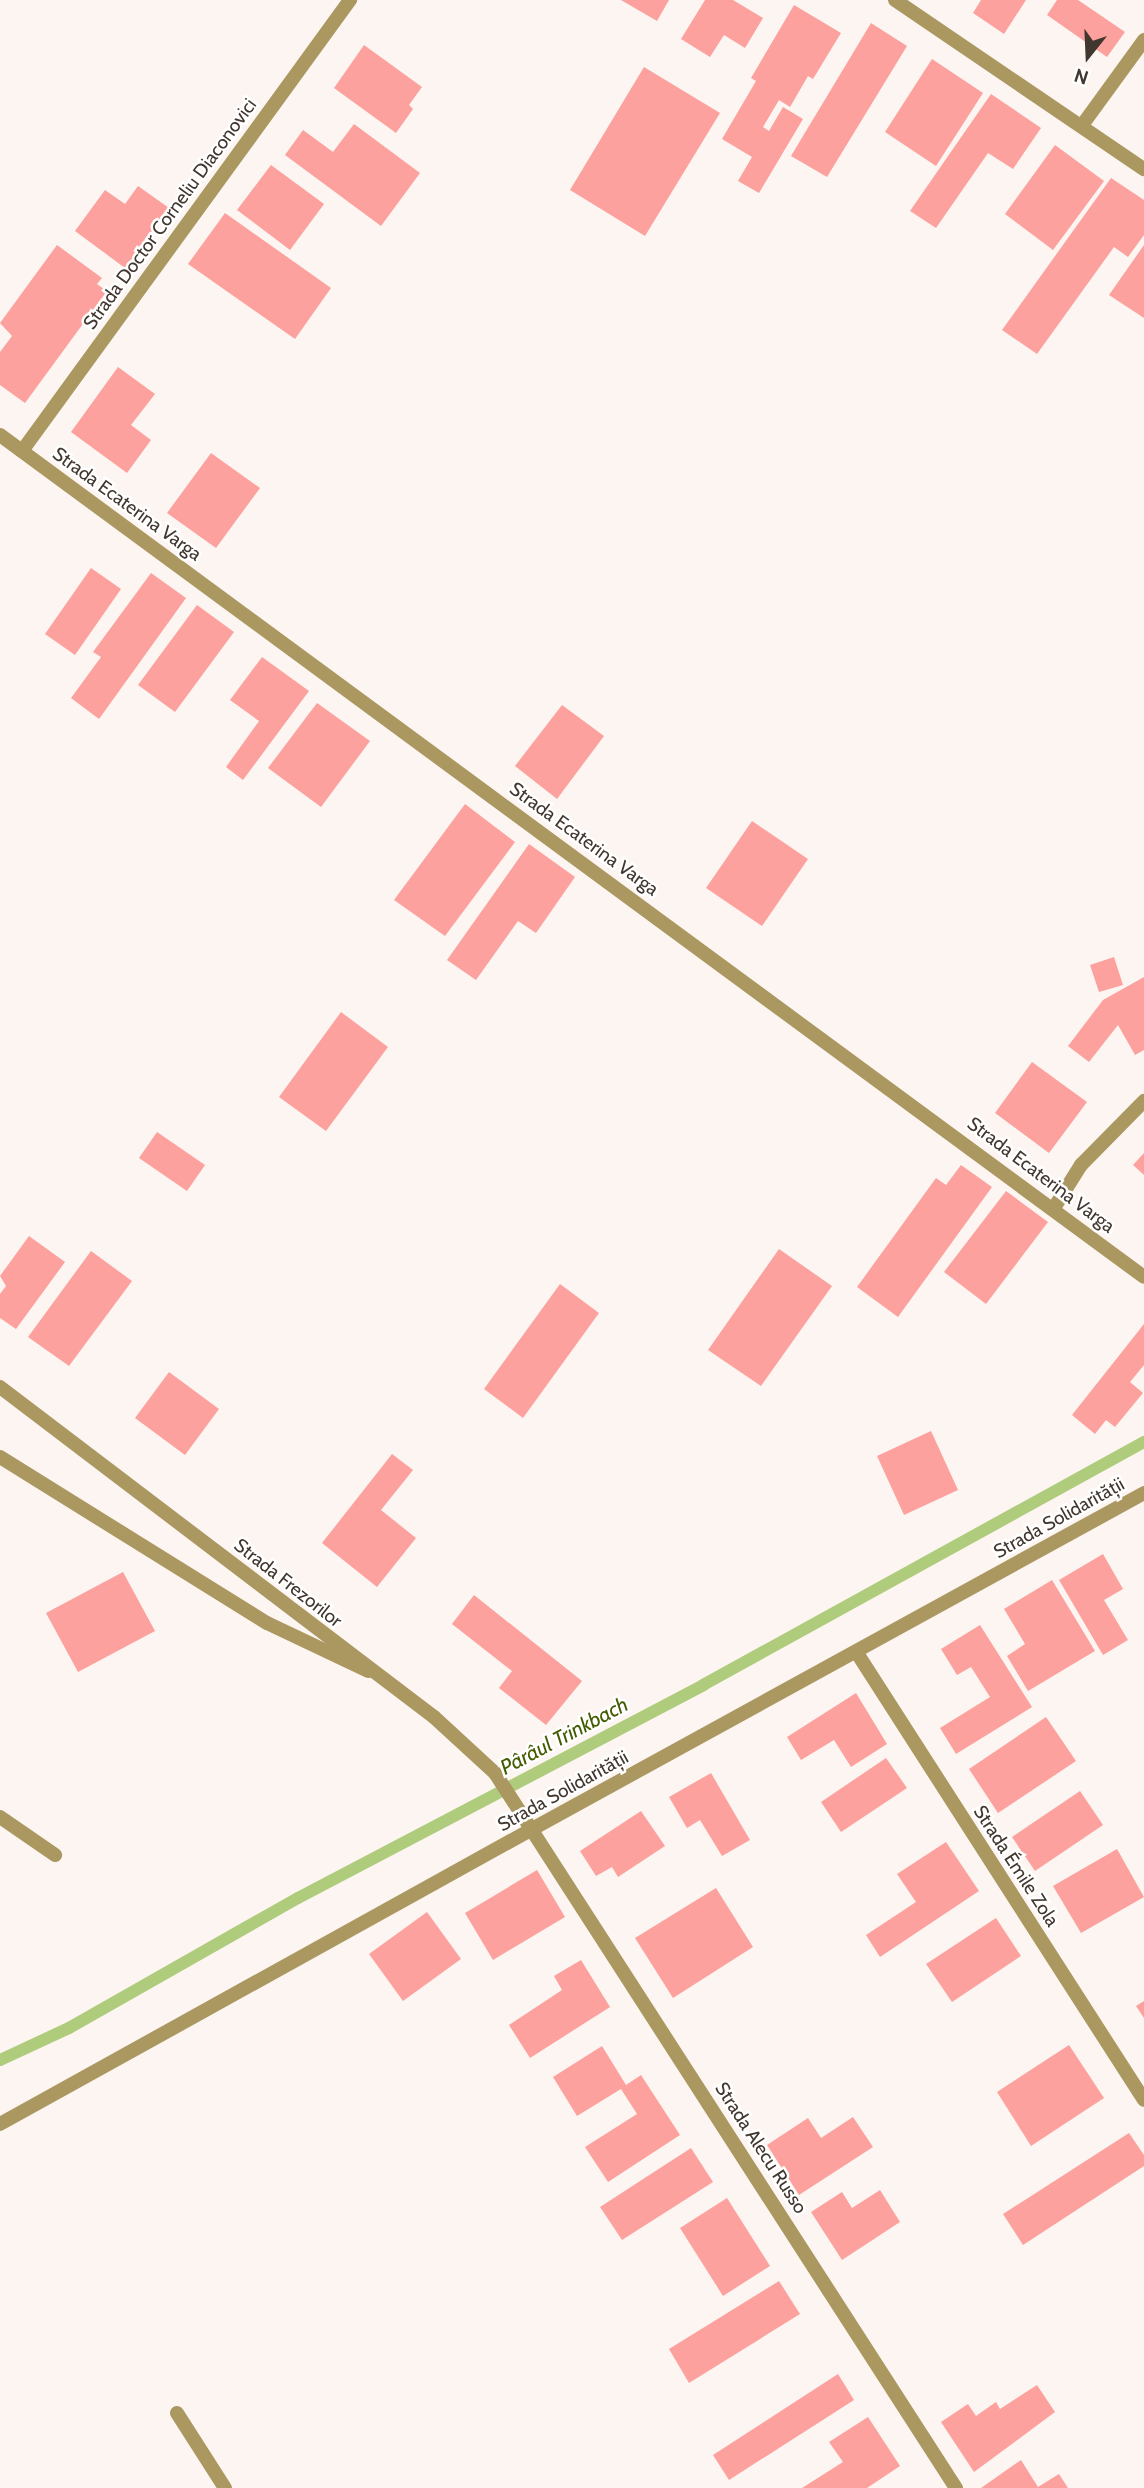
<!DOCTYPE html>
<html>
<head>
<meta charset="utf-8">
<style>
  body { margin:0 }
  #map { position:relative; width:1144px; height:2488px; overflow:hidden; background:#fcf5f1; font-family:Cabin,sans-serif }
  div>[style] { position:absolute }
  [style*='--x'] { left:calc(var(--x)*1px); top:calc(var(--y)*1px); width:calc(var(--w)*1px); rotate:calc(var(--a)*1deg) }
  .stream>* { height:12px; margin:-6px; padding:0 6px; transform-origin:6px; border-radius:6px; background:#afcc7c }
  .building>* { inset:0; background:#fda19e }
  .service>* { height:14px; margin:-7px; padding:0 7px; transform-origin:7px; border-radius:7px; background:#ab9861 }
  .minor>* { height:14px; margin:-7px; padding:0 7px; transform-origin:7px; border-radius:7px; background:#ab9861 }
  span { translate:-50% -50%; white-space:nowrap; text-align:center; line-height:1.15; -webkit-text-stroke:5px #fff; paint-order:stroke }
  .street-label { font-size:19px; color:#42372f }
  .water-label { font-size:21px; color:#445c00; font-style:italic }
  .north { position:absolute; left:1053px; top:21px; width:70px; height:70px; -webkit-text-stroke:5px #fff; paint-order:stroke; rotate:198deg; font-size:19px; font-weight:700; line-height:28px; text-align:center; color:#42372f }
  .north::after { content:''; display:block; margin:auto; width:24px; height:32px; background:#42372f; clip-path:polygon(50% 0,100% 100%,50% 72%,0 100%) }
</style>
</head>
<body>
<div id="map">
  <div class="stream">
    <i style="--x:0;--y:2060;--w:76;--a:-24.9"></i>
    <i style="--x:69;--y:2028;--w:263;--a:-29.6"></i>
    <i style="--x:298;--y:1898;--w:458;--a:-27.7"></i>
    <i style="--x:703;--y:1685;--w:504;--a:-28.86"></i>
  </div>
  <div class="building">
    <i style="clip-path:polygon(621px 0,669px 0,657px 21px)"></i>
    <i style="clip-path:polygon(705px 0,733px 0,763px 18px,745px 48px,724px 35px,710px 57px,681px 39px)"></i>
    <i style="clip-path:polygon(981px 0,1026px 0,1004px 34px,973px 13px)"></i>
    <i style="clip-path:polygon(1057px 0,1078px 0,1125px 32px,1107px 57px,1047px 15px)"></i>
    <i style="clip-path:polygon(794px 5px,841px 33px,813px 79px,808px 76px,790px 107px,779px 100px,763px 127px,769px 131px,783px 107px,803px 119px,759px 193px,738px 181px,752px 157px,722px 139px,756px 81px,751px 78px)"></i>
    <i style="clip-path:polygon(871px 23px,907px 46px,827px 177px,791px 156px)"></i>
    <i style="clip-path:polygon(364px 45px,422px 87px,409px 105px,413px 109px,396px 133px,334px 88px)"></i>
    <i style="clip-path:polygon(932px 59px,983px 93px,936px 166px,885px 132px)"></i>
    <i style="clip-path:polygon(644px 67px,720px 113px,645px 236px,570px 190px)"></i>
    <i style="clip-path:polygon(991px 94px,1041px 128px,1013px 169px,988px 153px,936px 228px,910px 211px)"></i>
    <i style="clip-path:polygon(354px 124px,420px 173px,381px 226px,285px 155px,303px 130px,333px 152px)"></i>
    <i style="clip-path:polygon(1055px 145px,1104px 181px,1053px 250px,1005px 214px)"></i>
    <i style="clip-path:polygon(271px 165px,324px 204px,290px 250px,237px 210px)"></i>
    <i style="clip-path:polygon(1111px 178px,1144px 200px,1144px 235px,1128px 257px,1114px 247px,1037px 354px,1002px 330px)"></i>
    <i style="clip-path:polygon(138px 186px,169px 208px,125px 268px,75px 231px,105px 190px,125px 204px)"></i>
    <i style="clip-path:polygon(225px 213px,331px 288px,295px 339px,188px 264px)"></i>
    <i style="clip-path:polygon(57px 245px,102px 278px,97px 284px,107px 291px,25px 403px,0 385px,0 352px,12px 336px,0 323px)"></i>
    <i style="clip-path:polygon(1144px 245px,1144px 318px,1109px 295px)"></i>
    <i style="clip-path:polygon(118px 367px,155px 394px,131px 425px,151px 440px,127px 473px,71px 432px)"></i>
    <i style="clip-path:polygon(211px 453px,260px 488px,216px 548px,167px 513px)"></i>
    <i style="clip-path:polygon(91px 568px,121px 589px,75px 655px,45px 634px)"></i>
    <i style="clip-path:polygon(151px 573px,186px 598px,99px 719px,71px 698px,101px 657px,93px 652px)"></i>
    <i style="clip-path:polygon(197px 605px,234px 632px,175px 712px,138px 685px)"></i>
    <i style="clip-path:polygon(262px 657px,309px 691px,243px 780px,226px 767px,259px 721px,230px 700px)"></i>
    <i style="clip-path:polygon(317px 703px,370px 741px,321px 807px,268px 768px)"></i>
    <i style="clip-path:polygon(562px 705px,604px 736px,557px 799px,515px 766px)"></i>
    <i style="clip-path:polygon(465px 804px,515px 842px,445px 936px,394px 900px)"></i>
    <i style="clip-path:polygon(752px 821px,808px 859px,762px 926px,706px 888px)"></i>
    <i style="clip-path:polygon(529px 844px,575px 877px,536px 933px,518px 921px,476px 980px,447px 960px)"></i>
    <i style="clip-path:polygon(1114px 957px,1123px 985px,1099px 992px,1090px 965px)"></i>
    <i style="clip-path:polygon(1144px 977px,1144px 1050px,1135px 1055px,1118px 1025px,1089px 1062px,1068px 1046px,1103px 1000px)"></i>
    <i style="clip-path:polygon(341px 1012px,388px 1047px,326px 1131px,279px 1097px)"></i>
    <i style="clip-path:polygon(1032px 1062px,1087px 1102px,1049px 1153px,995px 1113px)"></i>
    <i style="clip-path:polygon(157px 1132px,205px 1165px,187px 1191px,139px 1158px)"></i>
    <i style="clip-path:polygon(1144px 1153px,1144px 1175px,1133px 1165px)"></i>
    <i style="clip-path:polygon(961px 1165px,992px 1187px,898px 1317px,857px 1287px,936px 1178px,946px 1185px)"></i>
    <i style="clip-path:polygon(1006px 1191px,1048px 1222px,986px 1304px,944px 1272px)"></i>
    <i style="clip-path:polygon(29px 1236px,65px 1262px,16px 1329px,0 1318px,0 1294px,6px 1286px,0 1276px)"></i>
    <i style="clip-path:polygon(779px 1249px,832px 1286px,761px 1386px,708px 1350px)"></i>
    <i style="clip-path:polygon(91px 1251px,132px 1281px,69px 1366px,28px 1337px)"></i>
    <i style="clip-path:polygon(560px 1284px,599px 1313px,523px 1418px,484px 1389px)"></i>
    <i style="clip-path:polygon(1144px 1324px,1144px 1365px,1130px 1382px,1143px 1393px,1115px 1427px,1106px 1420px,1095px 1434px,1072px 1415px)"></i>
    <i style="clip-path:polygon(169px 1372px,219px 1409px,185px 1455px,135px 1418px)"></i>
    <i style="clip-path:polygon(931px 1431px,958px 1490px,904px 1515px,877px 1456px)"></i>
    <i style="clip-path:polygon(392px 1454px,413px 1470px,381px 1510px,416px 1538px,377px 1587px,322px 1543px)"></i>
    <i style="clip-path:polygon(1103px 1554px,1123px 1589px,1104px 1600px,1128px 1640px,1103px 1655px,1059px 1580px)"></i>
    <i style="clip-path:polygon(123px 1572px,155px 1631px,78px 1672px,46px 1613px)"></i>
    <i style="clip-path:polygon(1052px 1580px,1095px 1651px,1028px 1691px,1007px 1656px,1025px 1644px,1004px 1609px)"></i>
    <i style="clip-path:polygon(474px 1595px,582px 1681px,546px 1725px,499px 1688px,512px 1671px,452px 1624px)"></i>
    <i style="clip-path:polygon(980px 1625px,1032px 1707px,956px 1754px,940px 1728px,990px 1697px,971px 1667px,957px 1675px,941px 1649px)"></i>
    <i style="clip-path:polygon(856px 1693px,887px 1744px,851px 1767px,834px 1740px,801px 1760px,787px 1737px)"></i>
    <i style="clip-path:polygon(1046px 1717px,1076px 1761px,998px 1813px,969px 1769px)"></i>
    <i style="clip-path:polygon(886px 1758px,907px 1788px,841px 1832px,821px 1802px)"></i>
    <i style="clip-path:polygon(711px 1773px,750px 1840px,722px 1856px,700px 1820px,687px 1828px,669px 1797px)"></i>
    <i style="clip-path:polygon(1080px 1791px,1103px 1825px,1035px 1871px,1012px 1837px)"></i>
    <i style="clip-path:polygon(641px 1811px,665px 1846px,618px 1877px,612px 1867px,596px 1876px,580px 1851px)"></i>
    <i style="clip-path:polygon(946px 1842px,979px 1891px,880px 1957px,866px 1935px,916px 1902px,897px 1874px)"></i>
    <i style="clip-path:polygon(1117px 1849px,1144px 1897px,1081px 1933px,1053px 1886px)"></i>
    <i style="clip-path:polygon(537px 1870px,565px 1917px,493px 1960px,465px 1913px)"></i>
    <i style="clip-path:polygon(716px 1888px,753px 1947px,673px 1998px,635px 1938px)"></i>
    <i style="clip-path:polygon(427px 1912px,461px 1959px,403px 2001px,369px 1954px)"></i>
    <i style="clip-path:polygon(996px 1918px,1021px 1956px,952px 2002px,926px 1964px)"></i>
    <i style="clip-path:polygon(581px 1960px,610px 2007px,530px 2058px,509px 2025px,562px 1990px,554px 1976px)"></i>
    <i style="clip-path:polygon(1144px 2001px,1144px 2018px,1136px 2006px)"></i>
    <i style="clip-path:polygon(1069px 2045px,1104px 2098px,1031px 2146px,997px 2092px)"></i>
    <i style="clip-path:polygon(602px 2046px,626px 2085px,641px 2075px,680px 2135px,608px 2182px,585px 2147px,637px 2114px,621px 2089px,577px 2116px,553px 2077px)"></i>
    <i style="clip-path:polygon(853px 2117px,873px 2147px,799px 2195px,767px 2145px,808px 2118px,821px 2138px)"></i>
    <i style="clip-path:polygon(1129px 2133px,1144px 2155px,1144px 2166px,1023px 2245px,1003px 2214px)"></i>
    <i style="clip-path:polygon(691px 2148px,713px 2182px,622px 2240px,600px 2207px)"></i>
    <i style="clip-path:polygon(880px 2190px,900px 2222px,842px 2260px,811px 2212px,842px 2192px,852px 2208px)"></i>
    <i style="clip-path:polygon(727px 2198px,770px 2266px,723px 2296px,680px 2228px)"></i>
    <i style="clip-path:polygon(779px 2281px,800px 2314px,689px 2383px,669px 2349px)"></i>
    <i style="clip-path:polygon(838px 2374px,854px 2400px,729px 2480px,713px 2455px)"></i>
    <i style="clip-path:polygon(1037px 2385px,1055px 2412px,974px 2472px,941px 2422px,968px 2404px,976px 2416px,996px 2402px,1000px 2409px)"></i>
    <i style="clip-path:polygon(868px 2417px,900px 2466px,867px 2488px,802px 2488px,843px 2462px,829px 2442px)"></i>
    <i style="clip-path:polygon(1021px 2460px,1038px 2487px,1059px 2474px,1068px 2488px,981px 2488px)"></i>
  </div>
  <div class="service">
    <i style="--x:0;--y:1457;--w:314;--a:31.9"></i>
    <i style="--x:267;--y:1623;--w:112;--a:25.4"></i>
    <i style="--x:0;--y:1817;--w:67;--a:34.6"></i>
    <i style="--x:0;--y:2124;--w:611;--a:-29"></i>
    <i style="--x:177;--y:2413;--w:89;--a:57.4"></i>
  </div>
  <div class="minor">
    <i style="--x:895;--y:0;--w:301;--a:34.2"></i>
    <i style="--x:1083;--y:124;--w:104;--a:-54"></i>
    <i style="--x:0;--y:435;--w:1420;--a:36.35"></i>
    <i style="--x:22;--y:451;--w:558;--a:-53.97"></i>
    <i style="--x:1054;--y:1208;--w:51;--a:-57.9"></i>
    <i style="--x:1081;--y:1165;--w:90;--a:-45.5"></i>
    <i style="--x:0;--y:1387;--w:545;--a:37.25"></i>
    <i style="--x:434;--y:1717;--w:83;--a:42.6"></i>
    <i style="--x:495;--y:1773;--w:851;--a:57.19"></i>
    <i style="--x:857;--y:1653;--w:531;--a:57.3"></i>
    <i style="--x:534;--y:1828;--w:696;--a:-28.77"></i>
  </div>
  <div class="street-label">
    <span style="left:170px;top:214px;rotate:-54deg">Strada Doctor Corneliu Diaconovici</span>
    <span style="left:127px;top:504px;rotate:36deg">Strada Ecaterina Varga</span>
    <span style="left:584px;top:839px;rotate:36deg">Strada Ecaterina Varga</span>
    <span style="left:1041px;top:1175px;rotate:37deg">Strada Ecaterina Varga</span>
    <span style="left:1059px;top:1518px;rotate:-29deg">Strada Solidarității</span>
    <span style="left:288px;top:1583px;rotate:38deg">Strada Frezorilor</span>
    <span style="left:563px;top:1791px;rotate:-29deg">Strada Solidarității</span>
    <span style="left:1016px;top:1866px;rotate:57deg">Strada Émile Zola</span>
    <span style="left:761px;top:2148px;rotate:57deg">Strada Alecu Russo</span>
  </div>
  <div class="water-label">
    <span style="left:564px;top:1736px;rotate:-28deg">Pârâul Trinkbach</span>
  </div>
  <div class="north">N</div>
</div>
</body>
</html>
